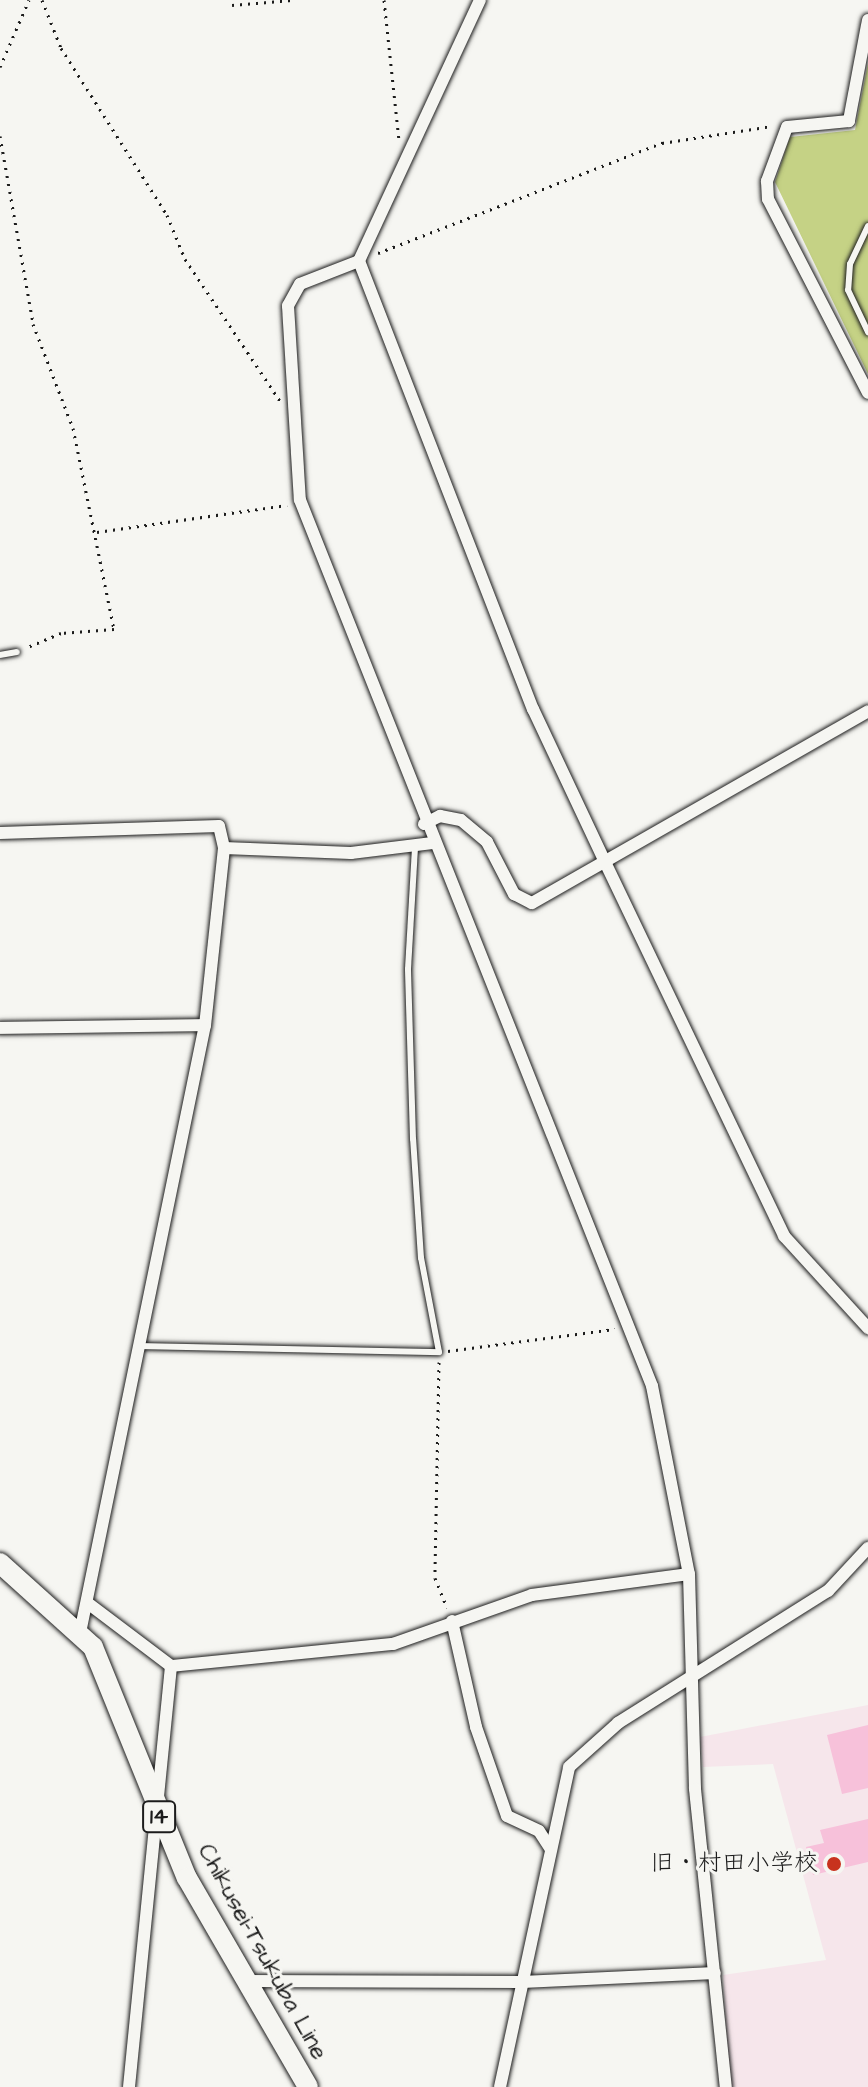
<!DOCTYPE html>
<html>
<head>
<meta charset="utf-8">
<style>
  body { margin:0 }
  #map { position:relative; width:868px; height:2087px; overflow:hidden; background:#f6f6f2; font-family:"Architects Daughter","Klee One",sans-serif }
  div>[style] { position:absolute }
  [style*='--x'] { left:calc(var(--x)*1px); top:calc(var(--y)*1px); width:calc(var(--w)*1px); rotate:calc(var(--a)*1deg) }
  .built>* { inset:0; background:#f6e6eb }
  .green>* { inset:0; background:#c5d285 }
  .building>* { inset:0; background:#f7c1da }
  .path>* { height:3px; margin-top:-1.5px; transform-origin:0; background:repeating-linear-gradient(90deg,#1c1c1c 0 2px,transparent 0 8px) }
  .roads { filter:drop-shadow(0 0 2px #1c1c1c) drop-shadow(0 0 2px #1c1c1c) }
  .service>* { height:6px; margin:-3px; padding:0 3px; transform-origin:3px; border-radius:3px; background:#f6f6f2 }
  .minor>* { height:12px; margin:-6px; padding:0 6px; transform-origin:6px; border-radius:6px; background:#f6f6f2 }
  .primary>* { height:20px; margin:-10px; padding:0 10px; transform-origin:10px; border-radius:10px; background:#f6f6f2 }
  .dots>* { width:22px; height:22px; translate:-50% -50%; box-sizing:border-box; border:4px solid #f6f6f2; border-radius:50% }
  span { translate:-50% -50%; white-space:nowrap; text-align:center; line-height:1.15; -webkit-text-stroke:6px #f6f6f2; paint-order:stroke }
  .shield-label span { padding:2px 6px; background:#f6f6f2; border:2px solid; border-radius:6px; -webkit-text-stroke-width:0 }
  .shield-label { font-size:22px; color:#1c1c1c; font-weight:700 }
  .poi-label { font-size:24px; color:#1c1c1c }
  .right { translate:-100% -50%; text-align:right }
  .street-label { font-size:24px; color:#1c1c1c }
</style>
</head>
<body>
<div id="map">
  <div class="built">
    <div style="clip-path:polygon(868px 1705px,868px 2087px,730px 2087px,723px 1975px,826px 1960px,773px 1764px,703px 1767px,700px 1737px)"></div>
  </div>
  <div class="green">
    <div style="clip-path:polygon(868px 63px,868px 374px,775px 182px,790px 137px,855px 130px)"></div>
  </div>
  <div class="building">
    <div style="clip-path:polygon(868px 1725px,868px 1788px,842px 1794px,827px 1735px)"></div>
    <div style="clip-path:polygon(868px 1819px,868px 1862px,813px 1875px,806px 1847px,824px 1843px,820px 1830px)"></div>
  </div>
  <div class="path">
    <div style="--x:42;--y:0;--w:52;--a:68.4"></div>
    <div style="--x:61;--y:48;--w:198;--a:57.6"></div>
    <div style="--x:167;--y:215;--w:48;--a:67.8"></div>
    <div style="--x:185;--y:259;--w:171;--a:56.2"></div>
    <div style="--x:384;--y:0;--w:142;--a:83.9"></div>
    <div style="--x:232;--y:5;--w:60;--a:-4.8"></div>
    <div style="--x:0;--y:67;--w:73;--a:-66.6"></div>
    <div style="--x:0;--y:136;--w:191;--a:80"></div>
    <div style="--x:33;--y:324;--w:111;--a:69"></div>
    <div style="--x:73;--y:428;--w:205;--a:78.5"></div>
    <div style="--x:114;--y:629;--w:53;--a:175.7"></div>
    <div style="--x:61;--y:633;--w:39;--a:157"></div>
    <div style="--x:378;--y:253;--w:305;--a:-21.2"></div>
    <div style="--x:662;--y:143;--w:111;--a:-8.8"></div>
    <div style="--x:97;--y:532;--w:192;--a:-8.1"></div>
    <div style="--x:448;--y:1351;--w:168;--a:-7.5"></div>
    <div style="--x:439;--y:1362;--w:216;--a:91.1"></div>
    <div style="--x:435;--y:1578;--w:32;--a:68"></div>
  </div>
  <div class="roads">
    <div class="service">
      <div style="--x:868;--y:226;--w:42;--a:115.3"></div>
      <div style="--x:850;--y:264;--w:26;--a:94"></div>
      <div style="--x:848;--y:290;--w:47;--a:64.5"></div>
      <div style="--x:0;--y:655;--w:17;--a:-10"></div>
      <div style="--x:141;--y:1346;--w:298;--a:1.2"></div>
      <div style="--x:439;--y:1352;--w:96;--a:-100.8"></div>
      <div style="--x:421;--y:1258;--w:119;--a:-93.8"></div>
      <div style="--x:413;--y:1139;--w:170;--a:-91.7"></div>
      <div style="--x:408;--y:969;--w:122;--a:-86.7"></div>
    </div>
    <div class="minor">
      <div style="--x:480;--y:0;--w:288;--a:114.9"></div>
      <div style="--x:359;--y:261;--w:63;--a:158.7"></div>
      <div style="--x:300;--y:284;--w:25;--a:119"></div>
      <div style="--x:288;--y:306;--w:194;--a:86.5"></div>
      <div style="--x:300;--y:500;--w:953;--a:68.33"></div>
      <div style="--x:652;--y:1386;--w:192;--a:78.9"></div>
      <div style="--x:689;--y:1574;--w:215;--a:88.4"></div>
      <div style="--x:695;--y:1789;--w:300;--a:84.1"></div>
      <div style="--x:868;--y:20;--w:103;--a:100.7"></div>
      <div style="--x:849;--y:121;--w:62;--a:174.5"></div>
      <div style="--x:787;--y:127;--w:58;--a:110.3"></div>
      <div style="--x:767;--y:181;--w:18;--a:87"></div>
      <div style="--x:768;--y:199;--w:218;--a:62.7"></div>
      <div style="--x:359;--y:261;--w:481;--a:68.8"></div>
      <div style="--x:533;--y:709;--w:169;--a:64.8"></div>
      <div style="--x:605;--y:862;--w:415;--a:64.4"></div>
      <div style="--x:784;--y:1236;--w:125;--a:47.6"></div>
      <div style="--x:424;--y:824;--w:18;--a:-27"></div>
      <div style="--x:440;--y:816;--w:21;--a:11"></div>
      <div style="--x:461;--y:820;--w:34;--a:40"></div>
      <div style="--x:487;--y:842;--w:59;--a:62.6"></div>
      <div style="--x:514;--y:894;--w:20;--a:27"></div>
      <div style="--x:532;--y:903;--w:387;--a:-29.7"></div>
      <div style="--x:0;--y:833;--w:219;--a:-1.8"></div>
      <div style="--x:219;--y:826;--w:23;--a:77"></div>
      <div style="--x:224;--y:848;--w:178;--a:96.1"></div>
      <div style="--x:205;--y:1025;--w:621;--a:101.62"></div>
      <div style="--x:224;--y:848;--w:127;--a:2.3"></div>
      <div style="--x:351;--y:853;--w:82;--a:-7"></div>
      <div style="--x:0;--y:1028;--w:205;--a:-0.8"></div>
      <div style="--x:89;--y:1604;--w:103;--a:37.1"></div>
      <div style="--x:171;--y:1666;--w:223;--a:-5.7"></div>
      <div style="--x:393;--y:1644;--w:147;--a:-19.4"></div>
      <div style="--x:532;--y:1595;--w:158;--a:-7.6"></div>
      <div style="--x:452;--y:1621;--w:109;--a:77.2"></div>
      <div style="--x:476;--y:1727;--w:94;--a:70.8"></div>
      <div style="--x:507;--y:1816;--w:35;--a:25"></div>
      <div style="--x:539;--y:1831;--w:20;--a:57"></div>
      <div style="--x:245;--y:1981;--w:277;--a:0.2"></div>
      <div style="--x:522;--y:1982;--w:193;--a:-2.7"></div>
      <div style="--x:129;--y:2087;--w:423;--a:-84.3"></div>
      <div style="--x:500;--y:2087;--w:327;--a:-77.8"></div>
      <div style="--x:569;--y:1767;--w:66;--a:-41.9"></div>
      <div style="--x:618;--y:1723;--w:248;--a:-32.2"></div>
      <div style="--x:828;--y:1591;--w:59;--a:-47.1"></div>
    </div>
    <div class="primary">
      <div style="--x:0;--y:1563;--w:125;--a:42.1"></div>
      <div style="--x:93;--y:1647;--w:249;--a:67.9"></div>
      <div style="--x:187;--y:1878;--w:241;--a:59.9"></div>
    </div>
  </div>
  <div class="dots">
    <div style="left:834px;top:1864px;background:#c8321e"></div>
  </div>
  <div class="shield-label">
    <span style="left:159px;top:1817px">14</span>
  </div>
  <div class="poi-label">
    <span class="right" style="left:818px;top:1864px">旧・村田小学校</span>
  </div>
  <div class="street-label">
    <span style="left:262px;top:1952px;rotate:61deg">Chikusei-Tsukuba Line</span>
  </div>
</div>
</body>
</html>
